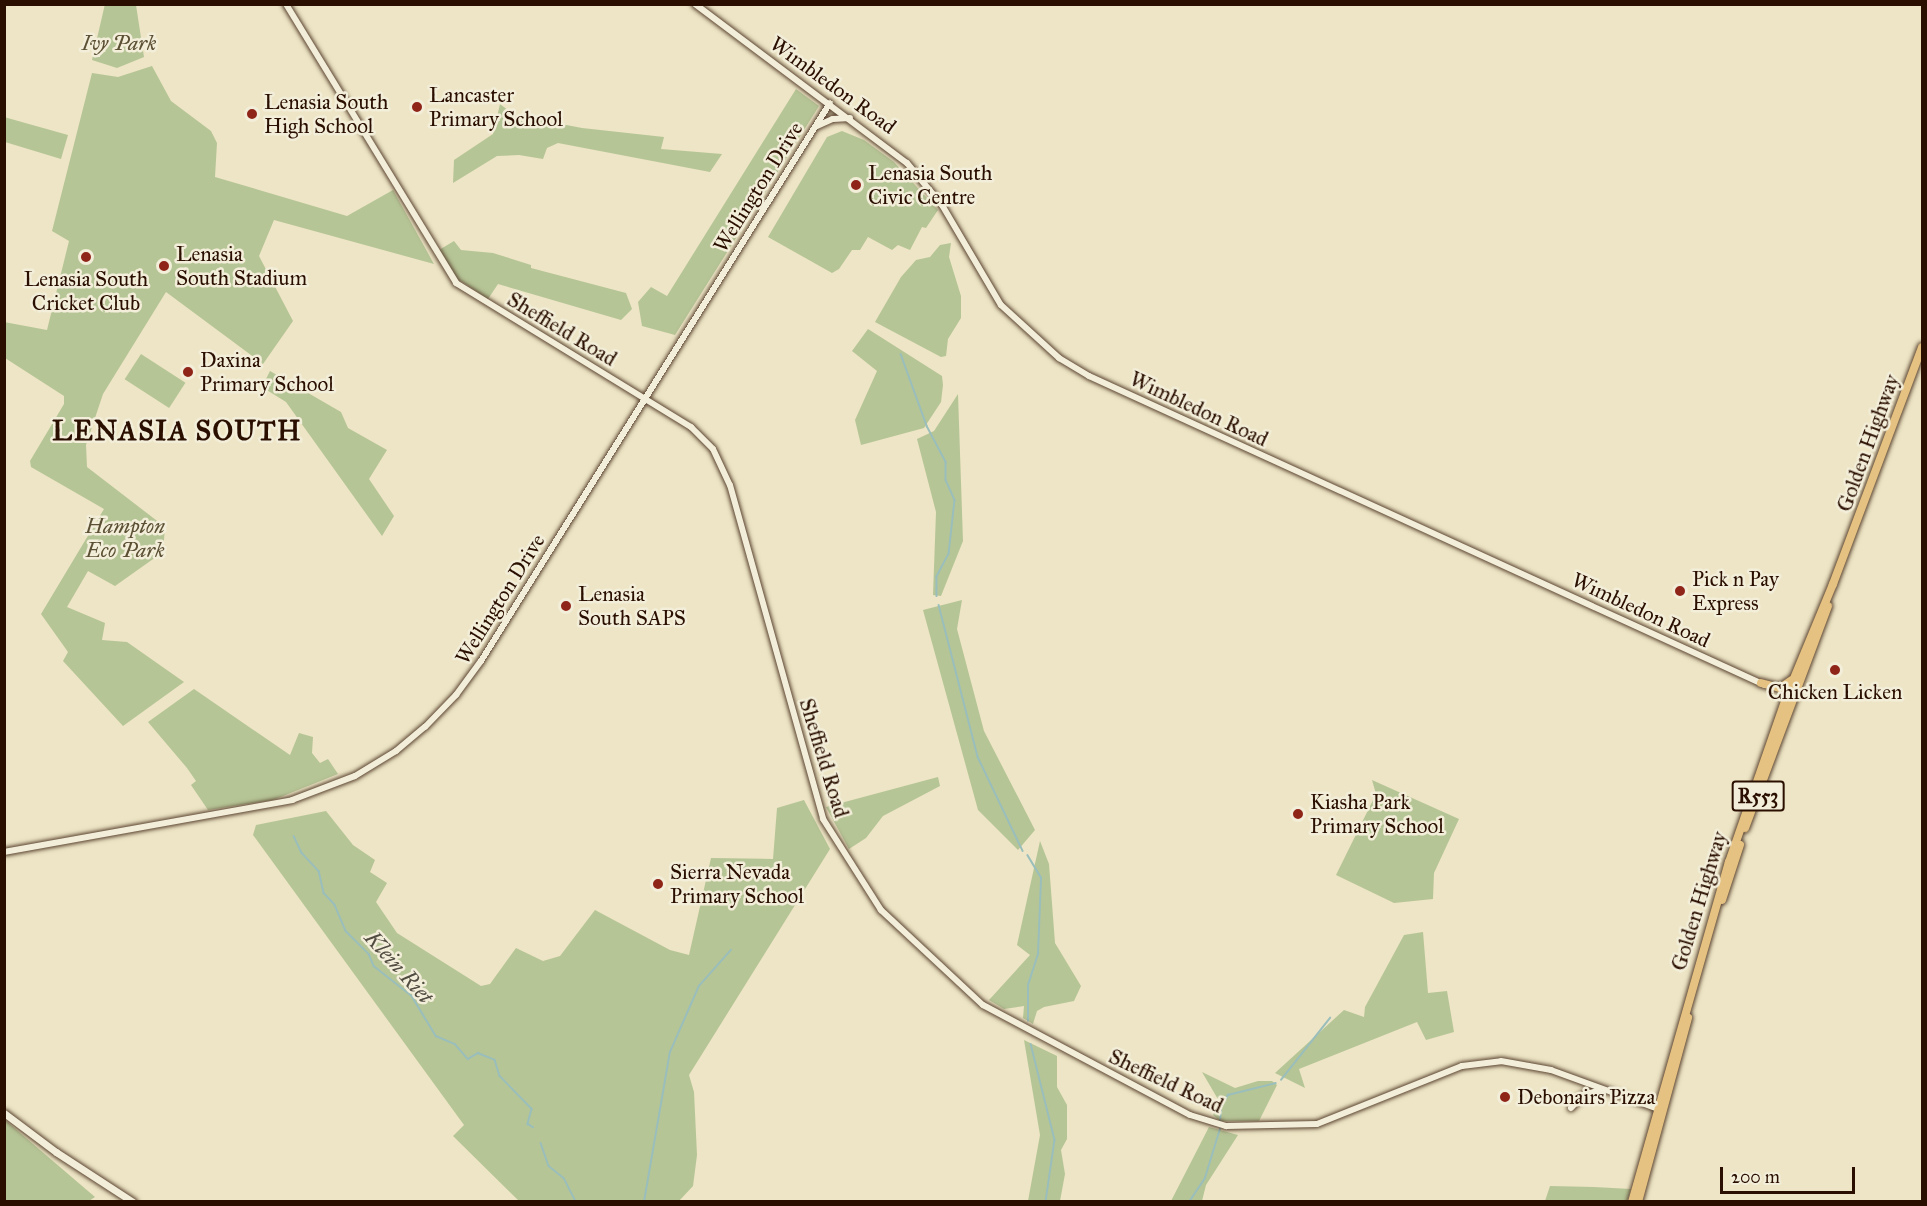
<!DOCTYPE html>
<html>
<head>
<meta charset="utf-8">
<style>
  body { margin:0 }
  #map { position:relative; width:1927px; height:1206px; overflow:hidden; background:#ede5c5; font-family:"IM FELL Great Primer",serif }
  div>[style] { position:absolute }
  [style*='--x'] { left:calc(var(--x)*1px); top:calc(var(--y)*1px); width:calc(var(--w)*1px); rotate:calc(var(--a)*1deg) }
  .green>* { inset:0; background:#b6c596; transform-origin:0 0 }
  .stream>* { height:1.5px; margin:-0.75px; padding:0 0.75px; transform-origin:0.75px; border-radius:0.75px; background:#9abebb }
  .roads { filter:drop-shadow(0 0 2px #5b4431) drop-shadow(0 0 2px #5b4431) }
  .tertiary>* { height:6px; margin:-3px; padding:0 3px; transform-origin:3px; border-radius:3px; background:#f3eed9 }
  .secondary>* { height:7px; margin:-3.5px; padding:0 3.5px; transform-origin:3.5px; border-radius:3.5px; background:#f3eed9 }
  .primary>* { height:8px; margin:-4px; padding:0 4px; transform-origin:4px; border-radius:4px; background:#e6c282 }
  .dots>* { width:16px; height:16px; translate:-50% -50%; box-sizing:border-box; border:3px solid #f3eed9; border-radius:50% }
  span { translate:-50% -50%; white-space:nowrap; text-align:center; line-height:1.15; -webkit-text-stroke:5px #f3eed9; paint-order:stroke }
  .shield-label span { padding:2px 4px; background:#f3eed9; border:2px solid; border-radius:4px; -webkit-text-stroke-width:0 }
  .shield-label { font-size:20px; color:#2a0f00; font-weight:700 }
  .park-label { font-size:21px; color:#5b4f34; font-style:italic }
  .street-label { font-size:21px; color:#2a0f00 }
  .poi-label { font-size:21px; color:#2a0f00 }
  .left { translate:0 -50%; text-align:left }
  .water-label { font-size:22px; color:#514c41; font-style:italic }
  .district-label { font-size:27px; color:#2a0f00; font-weight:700; letter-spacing:1.5px }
  .frame { position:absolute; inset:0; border:6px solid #2a0f00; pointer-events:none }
  .scale { position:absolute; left:1720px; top:1167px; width:135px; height:27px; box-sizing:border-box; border:3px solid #2a0f00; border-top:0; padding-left:8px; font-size:18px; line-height:21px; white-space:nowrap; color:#2a0f00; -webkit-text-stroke:4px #f3eed9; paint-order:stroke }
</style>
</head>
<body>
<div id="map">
  <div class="green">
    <div style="clip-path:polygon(105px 4px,136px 5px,144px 57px,117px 68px,92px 60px)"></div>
    <div style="clip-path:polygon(152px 66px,171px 101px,211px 131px,217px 143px,215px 177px,347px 216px,393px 190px,434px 264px,274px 220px,259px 256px,293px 321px,263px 364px,166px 292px,103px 394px,86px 445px,87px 467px,165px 527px,163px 552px,115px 586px,88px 571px,67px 607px,105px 623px,102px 640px,127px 642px,184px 682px,123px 726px,63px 661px,68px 652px,41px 614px,104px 509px,31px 467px,30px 461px,64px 404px,64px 396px,5px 358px,4px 322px,47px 330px,69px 241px,52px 231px,92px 73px,118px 77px)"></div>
    <div style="clip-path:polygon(796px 89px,819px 106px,675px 335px,642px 326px,638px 302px,651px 287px,667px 296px)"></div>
    <div style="clip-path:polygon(500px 104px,514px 115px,582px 128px,664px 137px,661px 149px,722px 154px,710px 172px,558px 143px,547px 148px,543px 159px,519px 155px,497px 156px,453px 183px,454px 160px,493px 134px)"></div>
    <div style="clip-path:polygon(4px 117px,68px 135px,61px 159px,5px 142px)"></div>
    <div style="clip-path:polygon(842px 131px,864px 140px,894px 162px,938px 210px,926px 228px,922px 227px,910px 250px,898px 245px,892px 250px,868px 237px,860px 250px,852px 250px,839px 269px,832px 273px,768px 237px,827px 137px)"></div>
    <div style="clip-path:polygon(454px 241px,461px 250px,493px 253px,531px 265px,531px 268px,626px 293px,632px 309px,621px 320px,498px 284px,488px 299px,458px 279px,449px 268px,439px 250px)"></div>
    <div style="clip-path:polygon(951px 243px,949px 257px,961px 296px,961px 318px,948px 339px,946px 356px,941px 357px,875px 322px,901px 277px,916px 260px,930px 257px,940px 245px)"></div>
    <div style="clip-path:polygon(868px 329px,942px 376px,943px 385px,941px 402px,924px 428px,861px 445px,855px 420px,877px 371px,852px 351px)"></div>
    <div style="left:141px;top:354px;width:53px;height:30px;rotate:33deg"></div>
    <div style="clip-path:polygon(270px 371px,341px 412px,348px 428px,387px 450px,369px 479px,394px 516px,382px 536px,286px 402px,262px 387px)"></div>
    <div style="clip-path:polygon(958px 394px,963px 541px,941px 596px,933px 595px,936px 512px,917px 439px,934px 431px)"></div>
    <div style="clip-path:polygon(962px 600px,957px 629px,984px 731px,1035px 830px,1018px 850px,978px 810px,923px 610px)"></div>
    <div style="clip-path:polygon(194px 689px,290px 755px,299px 733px,313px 737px,312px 753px,320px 763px,328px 759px,338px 774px,273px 800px,208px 810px,191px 785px,196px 781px,187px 768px,148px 722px)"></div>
    <div style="clip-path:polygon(938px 777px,940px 786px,883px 816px,866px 838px,849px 849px,826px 807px)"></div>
    <div style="clip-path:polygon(1372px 780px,1459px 819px,1434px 873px,1433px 899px,1394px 903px,1336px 875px,1376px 794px)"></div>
    <div style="clip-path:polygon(804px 800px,830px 849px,689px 1075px,694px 1092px,697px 1155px,693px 1186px,679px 1201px,519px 1201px,453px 1136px,464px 1125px,253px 835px,256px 825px,326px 811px,353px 845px,375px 860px,370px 872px,387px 883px,376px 902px,397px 933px,481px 986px,490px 984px,516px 948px,543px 961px,560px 956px,595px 910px,670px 950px,689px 955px,711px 858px,773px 859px,777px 808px)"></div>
    <div style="clip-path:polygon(1040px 841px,1049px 864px,1055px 943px,1081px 986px,1074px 1001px,1044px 1007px,1037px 1011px,1033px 1024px,1023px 1018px,1024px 1006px,1004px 1009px,989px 1000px,1030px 955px,1017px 945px)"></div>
    <div style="clip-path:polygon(1423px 932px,1428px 993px,1447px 991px,1454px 1032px,1426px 1040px,1417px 1022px,1299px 1069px,1305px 1088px,1275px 1073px,1344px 1010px,1364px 1017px,1365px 1007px,1404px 935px)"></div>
    <div style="clip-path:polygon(1024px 1040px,1057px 1056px,1057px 1087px,1067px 1105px,1067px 1139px,1061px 1150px,1065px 1174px,1060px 1201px,1028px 1201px,1040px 1135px)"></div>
    <div style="clip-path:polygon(1202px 1072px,1235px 1088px,1258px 1081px,1272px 1081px,1277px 1085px,1259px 1121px,1220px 1121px,1213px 1115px,1219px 1101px)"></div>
    <div style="clip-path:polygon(4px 1120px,5px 1120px,95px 1197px,89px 1201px,5px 1201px)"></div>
    <div style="clip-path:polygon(1209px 1127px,1238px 1135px,1206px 1185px,1202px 1201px,1171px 1201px)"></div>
    <div style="clip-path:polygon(1550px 1186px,1594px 1187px,1631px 1189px,1627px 1201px,1545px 1201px)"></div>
  </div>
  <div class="stream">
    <div style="--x:901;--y:354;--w:77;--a:70.1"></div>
    <div style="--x:927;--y:426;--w:41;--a:62.2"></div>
    <div style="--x:946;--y:462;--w:18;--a:90"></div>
    <div style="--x:946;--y:480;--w:22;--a:66"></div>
    <div style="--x:955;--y:500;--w:54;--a:96.3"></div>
    <div style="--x:949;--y:554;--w:26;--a:118"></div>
    <div style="--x:937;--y:577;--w:19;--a:90"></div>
    <div style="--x:939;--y:605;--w:157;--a:75.6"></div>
    <div style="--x:978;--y:757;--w:104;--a:64.4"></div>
    <div style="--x:294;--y:836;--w:19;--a:65"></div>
    <div style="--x:302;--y:853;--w:25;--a:47"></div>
    <div style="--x:319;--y:871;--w:23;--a:77"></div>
    <div style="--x:324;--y:893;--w:16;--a:47"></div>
    <div style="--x:335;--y:905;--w:28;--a:67"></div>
    <div style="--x:346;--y:931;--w:33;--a:45"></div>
    <div style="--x:369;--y:954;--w:13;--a:67"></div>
    <div style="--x:374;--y:966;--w:48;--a:38.3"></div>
    <div style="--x:412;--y:996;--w:47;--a:59"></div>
    <div style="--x:436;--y:1036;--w:21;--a:23"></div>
    <div style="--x:455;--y:1044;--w:20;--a:49"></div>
    <div style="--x:468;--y:1059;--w:12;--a:-31"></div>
    <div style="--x:478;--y:1053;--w:18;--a:22"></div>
    <div style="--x:495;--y:1060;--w:17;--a:73"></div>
    <div style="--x:500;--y:1076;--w:46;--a:45.9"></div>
    <div style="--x:532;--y:1109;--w:16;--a:105"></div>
    <div style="--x:528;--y:1124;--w:6;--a:31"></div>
    <div style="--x:1028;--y:1021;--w:36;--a:-90"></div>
    <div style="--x:1028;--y:985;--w:33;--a:-72"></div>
    <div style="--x:1038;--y:954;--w:76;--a:-87.7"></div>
    <div style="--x:1041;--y:878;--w:26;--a:-121"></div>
    <div style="--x:1031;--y:1044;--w:99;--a:76"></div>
    <div style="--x:1055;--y:1140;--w:63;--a:98.3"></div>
    <div style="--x:1281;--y:1080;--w:79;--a:-51.7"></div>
    <div style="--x:1220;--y:1121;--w:14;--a:-86"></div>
    <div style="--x:1221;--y:1107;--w:14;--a:-60"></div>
    <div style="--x:1228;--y:1095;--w:49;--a:-14"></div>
    <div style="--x:541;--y:1143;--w:24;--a:71"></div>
    <div style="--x:549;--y:1166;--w:19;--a:39"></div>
    <div style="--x:564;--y:1178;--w:27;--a:63"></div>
    <div style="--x:644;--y:1202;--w:152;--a:-80.2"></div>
    <div style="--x:670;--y:1052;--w:72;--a:-66.3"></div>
    <div style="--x:699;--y:986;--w:48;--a:-48.4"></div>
    <div style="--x:1189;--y:1202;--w:29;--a:-56"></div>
    <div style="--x:1205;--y:1178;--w:51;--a:-73"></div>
  </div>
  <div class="roads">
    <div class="tertiary">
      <div style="--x:286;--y:4;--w:327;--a:58.6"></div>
      <div style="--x:456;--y:283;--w:276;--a:31.5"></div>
      <div style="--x:691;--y:427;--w:31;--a:45"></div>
      <div style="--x:713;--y:449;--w:40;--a:65"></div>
      <div style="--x:730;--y:485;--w:347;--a:74.4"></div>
      <div style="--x:823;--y:819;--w:108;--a:57.5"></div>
      <div style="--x:881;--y:910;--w:139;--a:43"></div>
      <div style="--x:983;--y:1005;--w:234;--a:28"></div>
      <div style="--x:1190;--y:1115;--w:38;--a:17"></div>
      <div style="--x:1226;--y:1126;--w:91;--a:-1.3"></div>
      <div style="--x:1317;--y:1124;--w:156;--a:-21.8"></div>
      <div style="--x:1462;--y:1066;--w:39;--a:-7"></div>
      <div style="--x:1501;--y:1061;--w:51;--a:10.2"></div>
      <div style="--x:1551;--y:1070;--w:117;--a:20"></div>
      <div style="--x:695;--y:4;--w:265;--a:36.9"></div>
      <div style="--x:907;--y:163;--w:55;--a:50.2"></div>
      <div style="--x:942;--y:205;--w:116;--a:59.5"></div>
      <div style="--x:1001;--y:305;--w:79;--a:42.4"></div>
      <div style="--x:1059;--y:358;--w:35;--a:31"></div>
      <div style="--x:1089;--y:376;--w:743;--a:24.57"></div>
      <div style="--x:817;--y:126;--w:17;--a:-24"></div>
      <div style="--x:833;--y:119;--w:17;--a:-3"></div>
      <div style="--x:4;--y:852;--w:293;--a:-10.2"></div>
      <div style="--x:292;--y:800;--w:67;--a:-20.9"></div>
      <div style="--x:355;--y:776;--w:48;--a:-31.4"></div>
      <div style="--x:396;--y:751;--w:38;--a:-40"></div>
      <div style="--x:425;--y:727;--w:45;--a:-45.9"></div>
      <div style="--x:456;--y:695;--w:42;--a:-53.7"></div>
      <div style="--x:481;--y:661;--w:658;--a:-57.98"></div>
      <div style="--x:1571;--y:1108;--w:18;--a:-47"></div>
      <div style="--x:1583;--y:1095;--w:19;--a:-16"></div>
    </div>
    <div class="secondary">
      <div style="--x:4;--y:1113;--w:65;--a:36.9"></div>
      <div style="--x:56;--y:1152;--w:92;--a:33"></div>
    </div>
    <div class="primary">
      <div style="--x:1761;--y:683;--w:20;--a:15"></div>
      <div style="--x:1780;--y:688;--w:14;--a:-34"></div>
      <div style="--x:1745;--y:828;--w:237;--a:-69.5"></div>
      <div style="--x:1722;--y:900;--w:58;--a:-71.9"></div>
      <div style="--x:1632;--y:1202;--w:354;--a:-74.1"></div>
      <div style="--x:1729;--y:862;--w:177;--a:-70.8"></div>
      <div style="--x:1787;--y:695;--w:120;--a:-67.5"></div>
      <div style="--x:1833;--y:584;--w:253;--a:-69.4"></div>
      <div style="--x:1638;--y:1202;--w:191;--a:-74.8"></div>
    </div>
  </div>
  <div class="dots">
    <div style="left:417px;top:107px;background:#8f2418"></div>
    <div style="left:252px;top:114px;background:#8f2418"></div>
    <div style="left:856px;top:185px;background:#8f2418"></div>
    <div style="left:86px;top:257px;background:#8f2418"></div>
    <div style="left:164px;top:266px;background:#8f2418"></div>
    <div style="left:188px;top:372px;background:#8f2418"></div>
    <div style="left:1680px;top:591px;background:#8f2418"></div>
    <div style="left:566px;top:606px;background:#8f2418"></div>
    <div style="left:1835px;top:670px;background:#8f2418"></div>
    <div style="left:1298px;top:814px;background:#8f2418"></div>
    <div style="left:658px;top:884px;background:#8f2418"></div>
    <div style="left:1505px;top:1097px;background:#8f2418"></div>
  </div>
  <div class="shield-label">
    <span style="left:1758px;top:796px">R553</span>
  </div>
  <div class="park-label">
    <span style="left:119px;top:43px">Ivy Park</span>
    <span style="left:125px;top:538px">Hampton<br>Eco Park</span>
  </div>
  <div class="street-label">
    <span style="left:833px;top:85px;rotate:36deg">Wimbledon Road</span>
    <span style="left:758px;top:187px;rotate:-58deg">Wellington Drive</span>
    <span style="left:562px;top:329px;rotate:31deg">Sheffield Road</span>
    <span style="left:1199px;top:409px;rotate:25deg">Wimbledon Road</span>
    <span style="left:1868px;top:443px;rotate:-70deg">Golden Highway</span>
    <span style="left:500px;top:599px;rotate:-58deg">Wellington Drive</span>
    <span style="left:1641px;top:610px;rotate:25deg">Wimbledon Road</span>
    <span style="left:824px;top:758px;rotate:73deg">Sheffield Road</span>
    <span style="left:1699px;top:901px;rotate:-73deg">Golden Highway</span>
    <span style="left:1166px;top:1081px;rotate:25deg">Sheffield Road</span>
  </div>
  <div class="poi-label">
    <span class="left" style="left:429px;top:107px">Lancaster<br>Primary School</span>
    <span class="left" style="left:264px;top:114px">Lenasia South<br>High School</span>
    <span class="left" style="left:868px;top:185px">Lenasia South<br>Civic Centre</span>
    <span class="left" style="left:176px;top:266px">Lenasia<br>South Stadium</span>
    <span style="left:86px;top:291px">Lenasia South<br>Cricket Club</span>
    <span class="left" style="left:200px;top:372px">Daxina<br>Primary School</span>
    <span class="left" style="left:1692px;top:591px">Pick n Pay<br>Express</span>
    <span class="left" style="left:578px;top:606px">Lenasia<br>South SAPS</span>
    <span style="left:1835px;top:692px">Chicken Licken</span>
    <span class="left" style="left:1310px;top:814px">Kiasha Park<br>Primary School</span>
    <span class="left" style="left:670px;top:884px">Sierra Nevada<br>Primary School</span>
    <span class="left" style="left:1517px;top:1097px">Debonairs Pizza</span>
  </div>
  <div class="water-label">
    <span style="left:399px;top:967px;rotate:48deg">Klein Riet</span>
  </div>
  <div class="district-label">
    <span style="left:177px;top:431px">LENASIA SOUTH</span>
  </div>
  <div class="frame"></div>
  <div class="scale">200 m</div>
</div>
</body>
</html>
